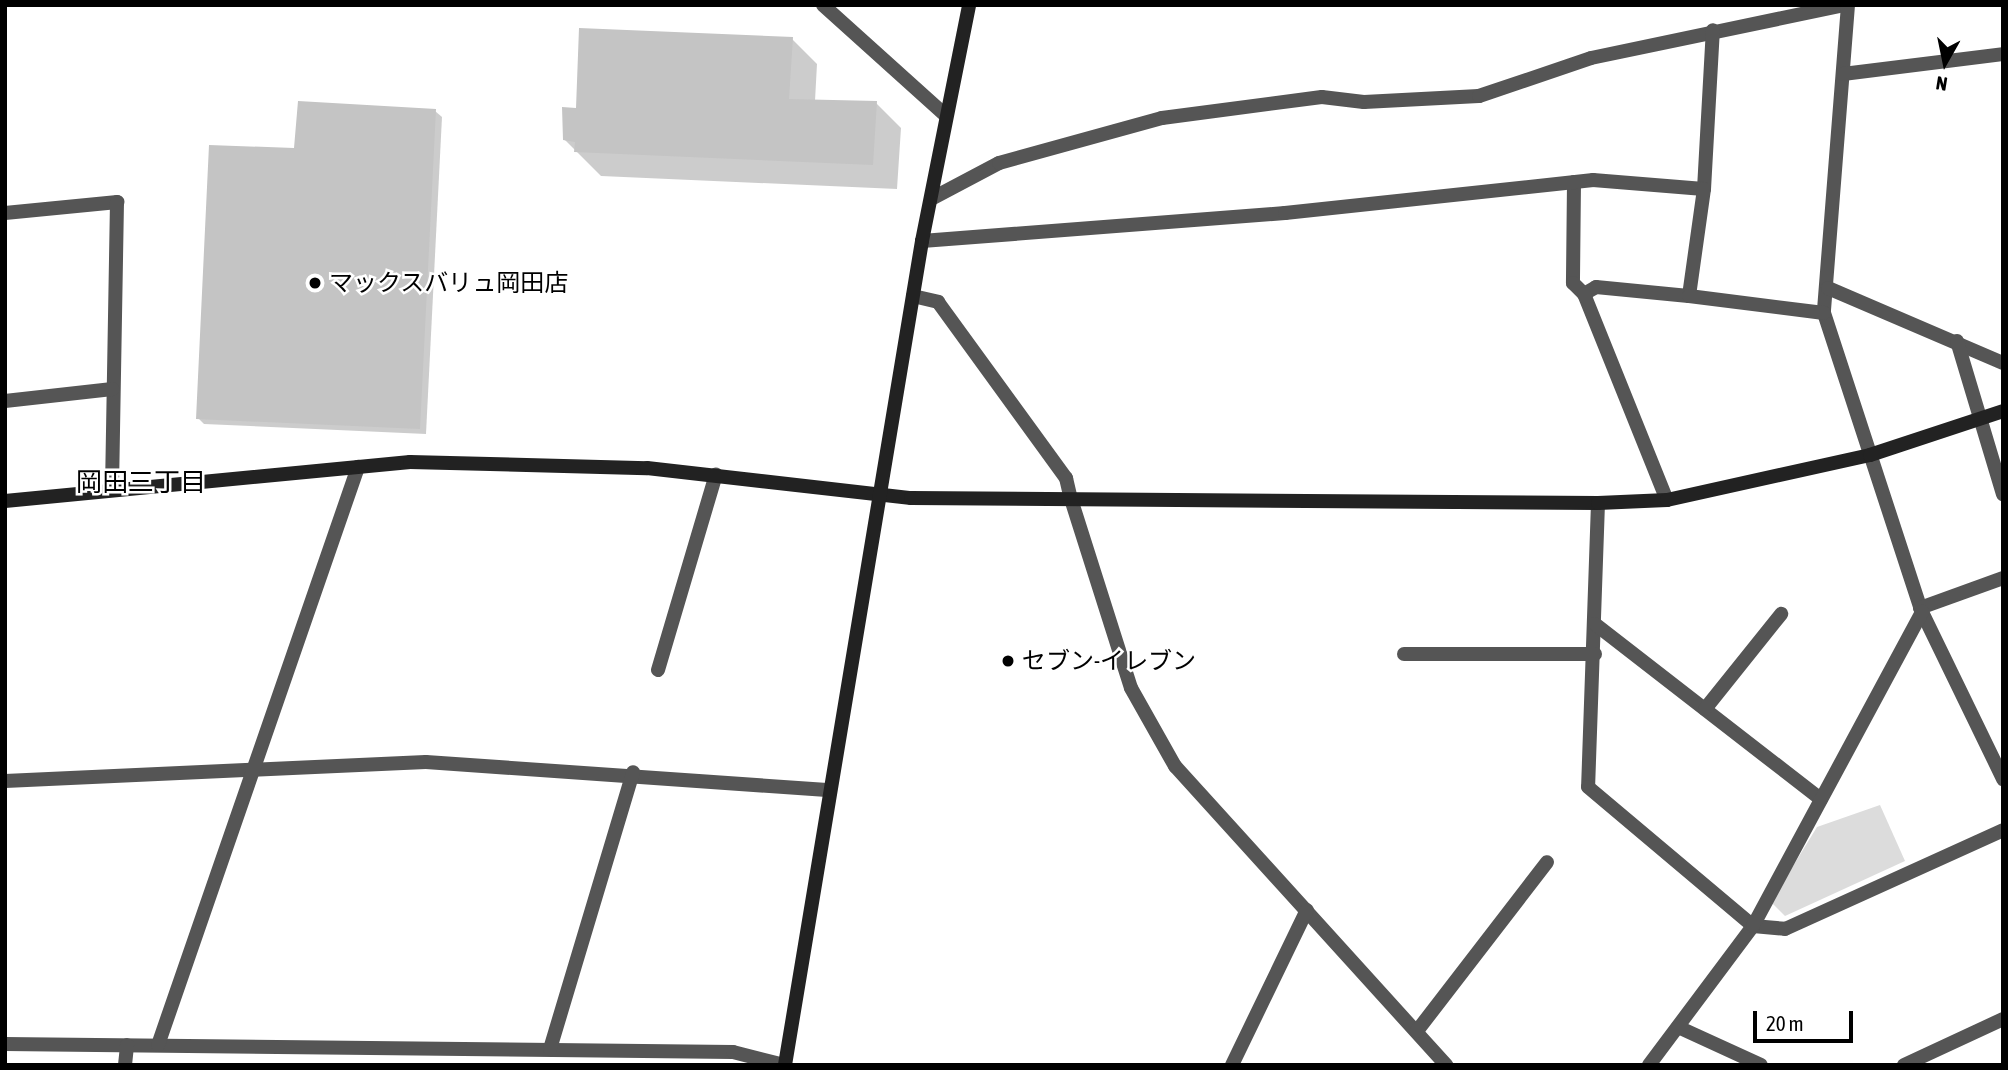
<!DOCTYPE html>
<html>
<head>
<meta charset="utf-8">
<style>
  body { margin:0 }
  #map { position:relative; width:2008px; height:1070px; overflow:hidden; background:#fff; font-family:"Asap Condensed","Noto Sans JP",sans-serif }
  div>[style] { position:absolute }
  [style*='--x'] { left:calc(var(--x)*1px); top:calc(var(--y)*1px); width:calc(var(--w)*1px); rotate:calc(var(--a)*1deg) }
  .green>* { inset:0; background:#dcdcdc }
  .shadow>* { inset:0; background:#0003 }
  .building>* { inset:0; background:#c4c4c4 }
  .lane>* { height:14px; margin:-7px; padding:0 7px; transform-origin:7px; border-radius:7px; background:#555 }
  .street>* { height:14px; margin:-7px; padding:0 7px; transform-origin:7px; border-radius:7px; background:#555 }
  .secondary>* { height:14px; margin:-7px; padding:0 7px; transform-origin:7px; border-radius:7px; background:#222 }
  .dots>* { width:19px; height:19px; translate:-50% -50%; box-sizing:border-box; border:4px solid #fff; border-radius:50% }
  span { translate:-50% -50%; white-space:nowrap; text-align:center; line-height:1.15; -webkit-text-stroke:5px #fff; paint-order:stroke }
  .poi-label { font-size:24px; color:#000 }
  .left { translate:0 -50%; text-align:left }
  .neighbourhood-label { font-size:26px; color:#000 }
  .frame { position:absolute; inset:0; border:7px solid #000; pointer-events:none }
  .north { position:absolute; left:1910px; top:28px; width:70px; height:70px; -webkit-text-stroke:5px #fff; paint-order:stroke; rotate:189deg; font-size:19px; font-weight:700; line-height:28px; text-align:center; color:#000 }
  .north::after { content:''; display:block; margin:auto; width:24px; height:32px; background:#000; clip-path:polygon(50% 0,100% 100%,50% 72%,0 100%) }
  .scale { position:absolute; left:1753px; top:1011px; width:100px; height:32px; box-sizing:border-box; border:4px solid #000; border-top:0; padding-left:9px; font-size:21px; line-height:24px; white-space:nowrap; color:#000; -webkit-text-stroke:5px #fff; paint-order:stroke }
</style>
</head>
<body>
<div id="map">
  <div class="green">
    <div style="clip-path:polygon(1880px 805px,1905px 861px,1785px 916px,1771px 902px,1817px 827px)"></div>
  </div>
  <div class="shadow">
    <div style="clip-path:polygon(792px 39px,817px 64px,815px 101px,876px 103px,901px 128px,897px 189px,601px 176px,565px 140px,578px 110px)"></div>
    <div style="clip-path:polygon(435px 111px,442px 117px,426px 434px,204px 424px,198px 418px,296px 150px)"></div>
  </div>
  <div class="building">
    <div style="clip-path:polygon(579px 28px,793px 37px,789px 99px,877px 101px,873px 165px,574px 152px,575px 142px,563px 140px,562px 107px,576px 108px)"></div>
    <div style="clip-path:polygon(298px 101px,436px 109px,420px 429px,196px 419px,209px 145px,294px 148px)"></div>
  </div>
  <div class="lane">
    <div style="--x:931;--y:199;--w:77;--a:-27.9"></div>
    <div style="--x:999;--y:163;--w:169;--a:-15.4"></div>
    <div style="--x:1162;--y:118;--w:161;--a:-7.5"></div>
    <div style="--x:1322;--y:97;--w:42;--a:6.8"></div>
    <div style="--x:1364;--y:102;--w:115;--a:-3"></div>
    <div style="--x:1479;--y:96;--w:118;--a:-18.7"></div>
    <div style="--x:1591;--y:58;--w:258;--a:-11.8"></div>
    <div style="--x:913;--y:296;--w:26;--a:13"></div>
    <div style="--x:938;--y:302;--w:218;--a:54"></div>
    <div style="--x:1066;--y:478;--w:22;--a:77"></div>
  </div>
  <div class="street">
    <div style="--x:823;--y:5;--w:164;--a:42"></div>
    <div style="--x:1848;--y:5;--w:309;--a:94.5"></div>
    <div style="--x:1824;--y:313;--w:315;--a:71.9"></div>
    <div style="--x:1922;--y:612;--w:186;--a:64.1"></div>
    <div style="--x:1843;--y:74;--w:161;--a:-7.1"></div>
    <div style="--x:1574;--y:182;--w:101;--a:90.6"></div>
    <div style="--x:1573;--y:283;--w:16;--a:45"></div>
    <div style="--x:1584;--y:294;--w:14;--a:-30"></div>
    <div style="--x:1596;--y:287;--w:93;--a:5.5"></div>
    <div style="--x:1704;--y:189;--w:159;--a:-86.8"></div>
    <div style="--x:5;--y:213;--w:113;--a:-5.6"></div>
    <div style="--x:117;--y:202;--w:284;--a:91"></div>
    <div style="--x:922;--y:241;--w:364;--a:-4.4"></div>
    <div style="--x:1285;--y:213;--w:310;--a:-6.1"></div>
    <div style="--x:1593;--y:180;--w:111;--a:4.6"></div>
    <div style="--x:1704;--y:189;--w:108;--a:98"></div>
    <div style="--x:1689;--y:296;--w:136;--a:7.2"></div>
    <div style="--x:1828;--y:288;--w:190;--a:23.2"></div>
    <div style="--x:1584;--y:294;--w:222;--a:68.1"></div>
    <div style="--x:1957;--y:341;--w:160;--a:73.3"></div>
    <div style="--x:5;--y:401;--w:108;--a:-6.4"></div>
    <div style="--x:1071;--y:499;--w:198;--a:72.4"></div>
    <div style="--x:1131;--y:688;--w:90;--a:60.6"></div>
    <div style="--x:1175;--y:766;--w:404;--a:47.8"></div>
    <div style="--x:1598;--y:503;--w:284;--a:92"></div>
    <div style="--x:1588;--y:787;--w:216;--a:40.1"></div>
    <div style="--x:1753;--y:926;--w:32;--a:5"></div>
    <div style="--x:1785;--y:929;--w:239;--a:-24.4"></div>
    <div style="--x:1920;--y:608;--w:88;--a:-19.9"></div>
    <div style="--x:1595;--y:624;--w:286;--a:37.8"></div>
    <div style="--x:1404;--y:654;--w:191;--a:0"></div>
    <div style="--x:658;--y:670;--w:204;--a:-73.5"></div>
    <div style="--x:1705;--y:709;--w:122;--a:-51.3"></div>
    <div style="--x:5;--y:781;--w:421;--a:-2.6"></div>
    <div style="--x:426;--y:762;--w:402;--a:4"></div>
    <div style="--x:1678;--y:1027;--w:91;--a:24.6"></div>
    <div style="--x:1417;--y:1031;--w:213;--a:-52.4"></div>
    <div style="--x:5;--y:1044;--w:728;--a:0.63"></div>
    <div style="--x:733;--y:1052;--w:53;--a:14.3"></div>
    <div style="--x:158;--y:1045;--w:612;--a:-70.91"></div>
    <div style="--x:550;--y:1049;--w:289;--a:-73.3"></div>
    <div style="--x:125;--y:1065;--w:20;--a:-84"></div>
    <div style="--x:1232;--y:1065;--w:172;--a:-64.2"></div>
    <div style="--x:1649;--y:1065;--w:174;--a:-53.2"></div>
    <div style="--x:1753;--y:926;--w:357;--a:-61.7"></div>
    <div style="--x:1904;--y:1065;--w:109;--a:-24.9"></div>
  </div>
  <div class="secondary">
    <div style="--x:5;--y:501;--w:407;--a:-5.5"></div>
    <div style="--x:410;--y:462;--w:237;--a:1.5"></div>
    <div style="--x:647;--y:468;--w:266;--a:6.5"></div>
    <div style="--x:911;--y:498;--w:687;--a:0.42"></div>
    <div style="--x:1598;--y:503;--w:69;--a:-2.5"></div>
    <div style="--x:1667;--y:500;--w:208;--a:-12.5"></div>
    <div style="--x:1870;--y:455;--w:140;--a:-18.3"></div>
    <div style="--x:785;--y:1065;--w:835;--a:-80.56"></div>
    <div style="--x:922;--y:241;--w:241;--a:-78.7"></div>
  </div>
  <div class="dots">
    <div style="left:315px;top:283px;background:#000"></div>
    <div style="left:1008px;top:661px;background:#000"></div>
  </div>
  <div class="poi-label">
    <span class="left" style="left:329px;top:283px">マックスバリュ岡田店</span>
    <span class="left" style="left:1022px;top:661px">セブン-イレブン</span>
  </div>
  <div class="neighbourhood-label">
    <span style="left:141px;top:483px">岡田三丁目</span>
  </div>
  <div class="frame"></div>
  <div class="north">N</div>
  <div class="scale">20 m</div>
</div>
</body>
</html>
